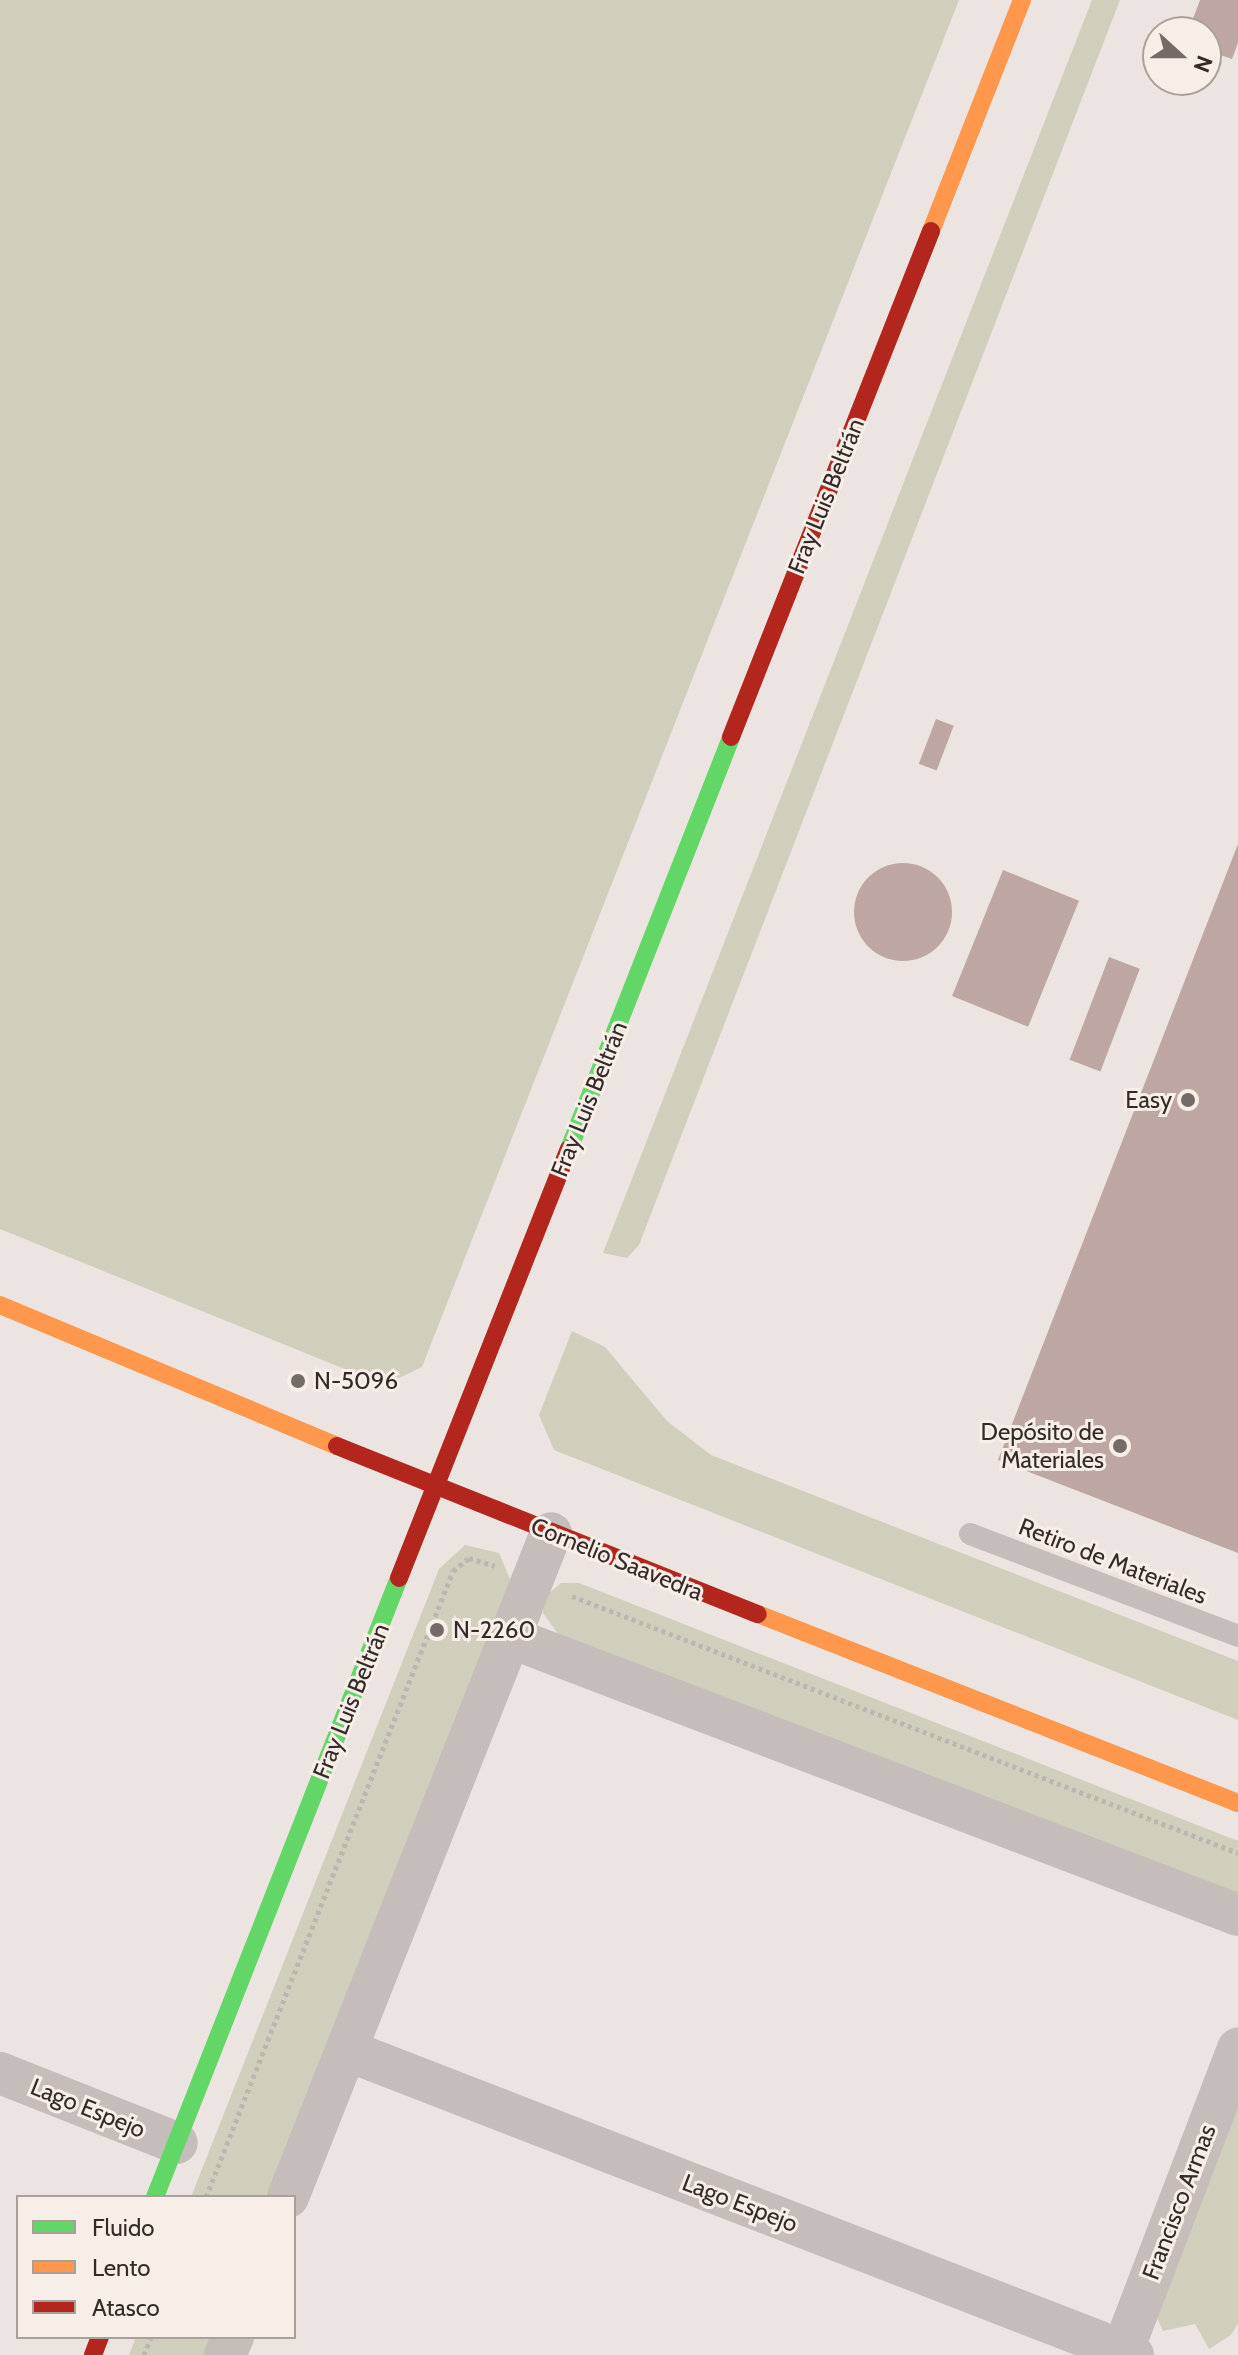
<!DOCTYPE html>
<html>
<head>
<meta charset="utf-8">
<style>
  body { margin:0 }
  #map { position:relative; width:1238px; height:2355px; overflow:hidden; background:#ece4e0; font-family:Cabin,sans-serif }
  div>[style] { position:absolute }
  [style*='--x'] { left:calc(var(--x)*1px); top:calc(var(--y)*1px); width:calc(var(--w)*1px); rotate:calc(var(--a)*1deg) }
  .green>* { inset:0; background:#cfcfbb }
  .building>* { inset:0; background:#bea7a3; transform-origin:0 0 }
  .round { border-radius:50% }
  .path>* { height:5px; margin-top:-2.5px; transform-origin:0; background:repeating-linear-gradient(90deg,#bdb5b2 0 4px,transparent 0 8px) }
  .lane>* { height:22px; margin:-11px; padding:0 11px; transform-origin:11px; border-radius:11px; background:#c4bdba }
  .street>* { height:42px; margin:-21px; padding:0 21px; transform-origin:21px; border-radius:21px; background:#c4bdba }
  .fast>* { height:18px; margin:-9px; padding:0 9px; transform-origin:9px; border-radius:9px; background:#63d668 }
  .slow>* { height:18px; margin:-9px; padding:0 9px; transform-origin:9px; border-radius:9px; background:#ff974d }
  .jam>* { height:18px; margin:-9px; padding:0 9px; transform-origin:9px; border-radius:9px; background:#b3261e }
  .dots>* { width:22px; height:22px; translate:-50% -50%; box-sizing:border-box; border:4px solid #f8eee8; border-radius:50% }
  span { translate:-50% -50%; white-space:nowrap; text-align:center; line-height:1.15; -webkit-text-stroke:6px #f8eee8; paint-order:stroke }
  .street-label { font-size:24px; color:#342a28 }
  .poi-label { font-size:24px; color:#342a28 }
  .right { translate:-100% -50%; text-align:right }
  .left { translate:0 -50%; text-align:left }
  .legend { position:absolute; left:16px; top:2195px; width:280px; height:144px; box-sizing:border-box; background:#f8eee8; border:2px solid #aaa09b; margin:0; padding:10px 14px; list-style:none; font-size:24px; color:#342a28 }
  .legend li { display:flex; align-items:center; gap:16px; height:40px }
  .legend b { width:40px; border:2px solid #aaa09b }
  .north { position:absolute; left:1142px; top:16px; width:80px; height:80px; box-sizing:border-box; background:#f8eee8; border:2px solid #aaa09b; border-radius:50%; rotate:111deg; font-size:22px; font-weight:700; line-height:32px; text-align:center; color:#342a28 }
  .north::after { content:''; display:block; margin:auto; width:28px; height:36px; background:#746b68; clip-path:polygon(50% 0,100% 100%,50% 72%,0 100%) }
</style>
</head>
<body>
<div id="map">
  <div class="green">
    <div style="clip-path:polygon(0 0,959px 0,422px 1367px,384px 1385px,0 1229px)"></div>
    <div style="clip-path:polygon(1092px 0,1120px 0,639px 1245px,627px 1258px,603px 1253px)"></div>
    <div style="clip-path:polygon(572px 1331px,605px 1347px,667px 1421px,711px 1455px,1238px 1661px,1238px 1720px,554px 1450px,539px 1415px)"></div>
    <div style="clip-path:polygon(465px 1545px,499px 1553px,512px 1584px,273px 2197px,191px 2197px,439px 1569px)"></div>
    <div style="clip-path:polygon(561px 1583px,579px 1583px,1238px 1841px,1238px 1900px,558px 1634px,543px 1613px,547px 1595px)"></div>
    <div style="clip-path:polygon(1238px 2088px,1238px 2323px,1231px 2335px,1209px 2349px,1195px 2324px,1163px 2331px,1157px 2318px)"></div>
    <div style="clip-path:polygon(136px 2337px,217px 2337px,210px 2355px,129px 2355px)"></div>
  </div>
  <div class="building">
    <div style="clip-path:polygon(1200px 0,1238px 0,1238px 43px,1232px 59px,1206px 50px,1206px 32px,1188px 32px)"></div>
    <div style="left:936px;top:719px;width:19px;height:48px;rotate:21deg"></div>
    <div style="clip-path:polygon(1238px 844px,1238px 1553px,998px 1460px)"></div>
    <div class="round" style="left:854px;top:863px;width:98px;height:98px"></div>
    <div style="left:1003px;top:870px;width:82px;height:136px;rotate:22deg"></div>
    <div style="left:1109px;top:957px;width:33px;height:110px;rotate:21deg"></div>
  </div>
  <div class="path">
    <div style="--x:572;--y:1596;--w:714;--a:21.1"></div>
    <div style="--x:206;--y:2197;--w:673;--a:-68.47"></div>
    <div style="--x:453;--y:1571;--w:21;--a:-39"></div>
    <div style="--x:469;--y:1558;--w:27;--a:17"></div>
    <div style="--x:144;--y:2355;--w:19;--a:-69"></div>
  </div>
  <div class="lane">
    <div style="--x:970;--y:1534;--w:287;--a:20.8"></div>
  </div>
  <div class="street">
    <div style="--x:509;--y:1637;--w:780;--a:20.87"></div>
    <div style="--x:346;--y:2050;--w:844;--a:21.18"></div>
    <div style="--x:0;--y:2073;--w:190;--a:21.6"></div>
    <div style="--x:288;--y:2197;--w:714;--a:-68.39"></div>
    <div style="--x:225;--y:2355;--w:20;--a:-66"></div>
    <div style="--x:1121;--y:2355;--w:328;--a:-69.1"></div>
  </div>
  <div class="fast">
    <div style="--x:569;--y:1149;--w:443;--a:-68.5"></div>
    <div style="--x:155;--y:2197;--w:665;--a:-68.49"></div>
  </div>
  <div class="slow">
    <div style="--x:931;--y:231;--w:248;--a:-68.5"></div>
    <div style="--x:0;--y:1305;--w:365;--a:22.7"></div>
    <div style="--x:758;--y:1614;--w:516;--a:21.49"></div>
  </div>
  <div class="jam">
    <div style="--x:731;--y:737;--w:544;--a:-68.43"></div>
    <div style="--x:337;--y:1446;--w:453;--a:21.8"></div>
    <div style="--x:399;--y:1578;--w:461;--a:-68.4"></div>
    <div style="--x:93;--y:2355;--w:19;--a:-69"></div>
  </div>
  <div class="dots">
    <div style="left:1188px;top:1100px;background:#746b68"></div>
    <div style="left:298px;top:1381px;background:#746b68"></div>
    <div style="left:1120px;top:1446px;background:#746b68"></div>
    <div style="left:437px;top:1630px;background:#746b68"></div>
  </div>
  <div class="street-label">
    <span style="left:826px;top:496px;rotate:-68deg">Fray Luis Beltrán</span>
    <span style="left:589px;top:1099px;rotate:-68deg">Fray Luis Beltrán</span>
    <span style="left:617px;top:1559px;rotate:22deg">Cornelio Saavedra</span>
    <span style="left:1113px;top:1561px;rotate:21deg">Retiro de Materiales</span>
    <span style="left:351px;top:1701px;rotate:-68deg">Fray Luis Beltrán</span>
    <span style="left:88px;top:2108px;rotate:22deg">Lago Espejo</span>
    <span style="left:1179px;top:2202px;rotate:-69deg">Francisco Armas</span>
    <span style="left:740px;top:2203px;rotate:21deg">Lago Espejo</span>
  </div>
  <div class="poi-label">
    <span class="right" style="left:1172px;top:1100px">Easy</span>
    <span class="left" style="left:314px;top:1381px">N-5096</span>
    <span class="right" style="left:1104px;top:1446px">Depósito de<br>Materiales</span>
    <span class="left" style="left:453px;top:1630px">N-2260</span>
  </div>
  <ul class="legend">
  <li><b style="height:10px;background:#63d668"></b>Fluido</li>
  <li><b style="height:10px;background:#ff974d"></b>Lento</li>
  <li><b style="height:10px;background:#b3261e"></b>Atasco</li>
  </ul>
  <div class="north">N</div>
</div>
</body>
</html>
